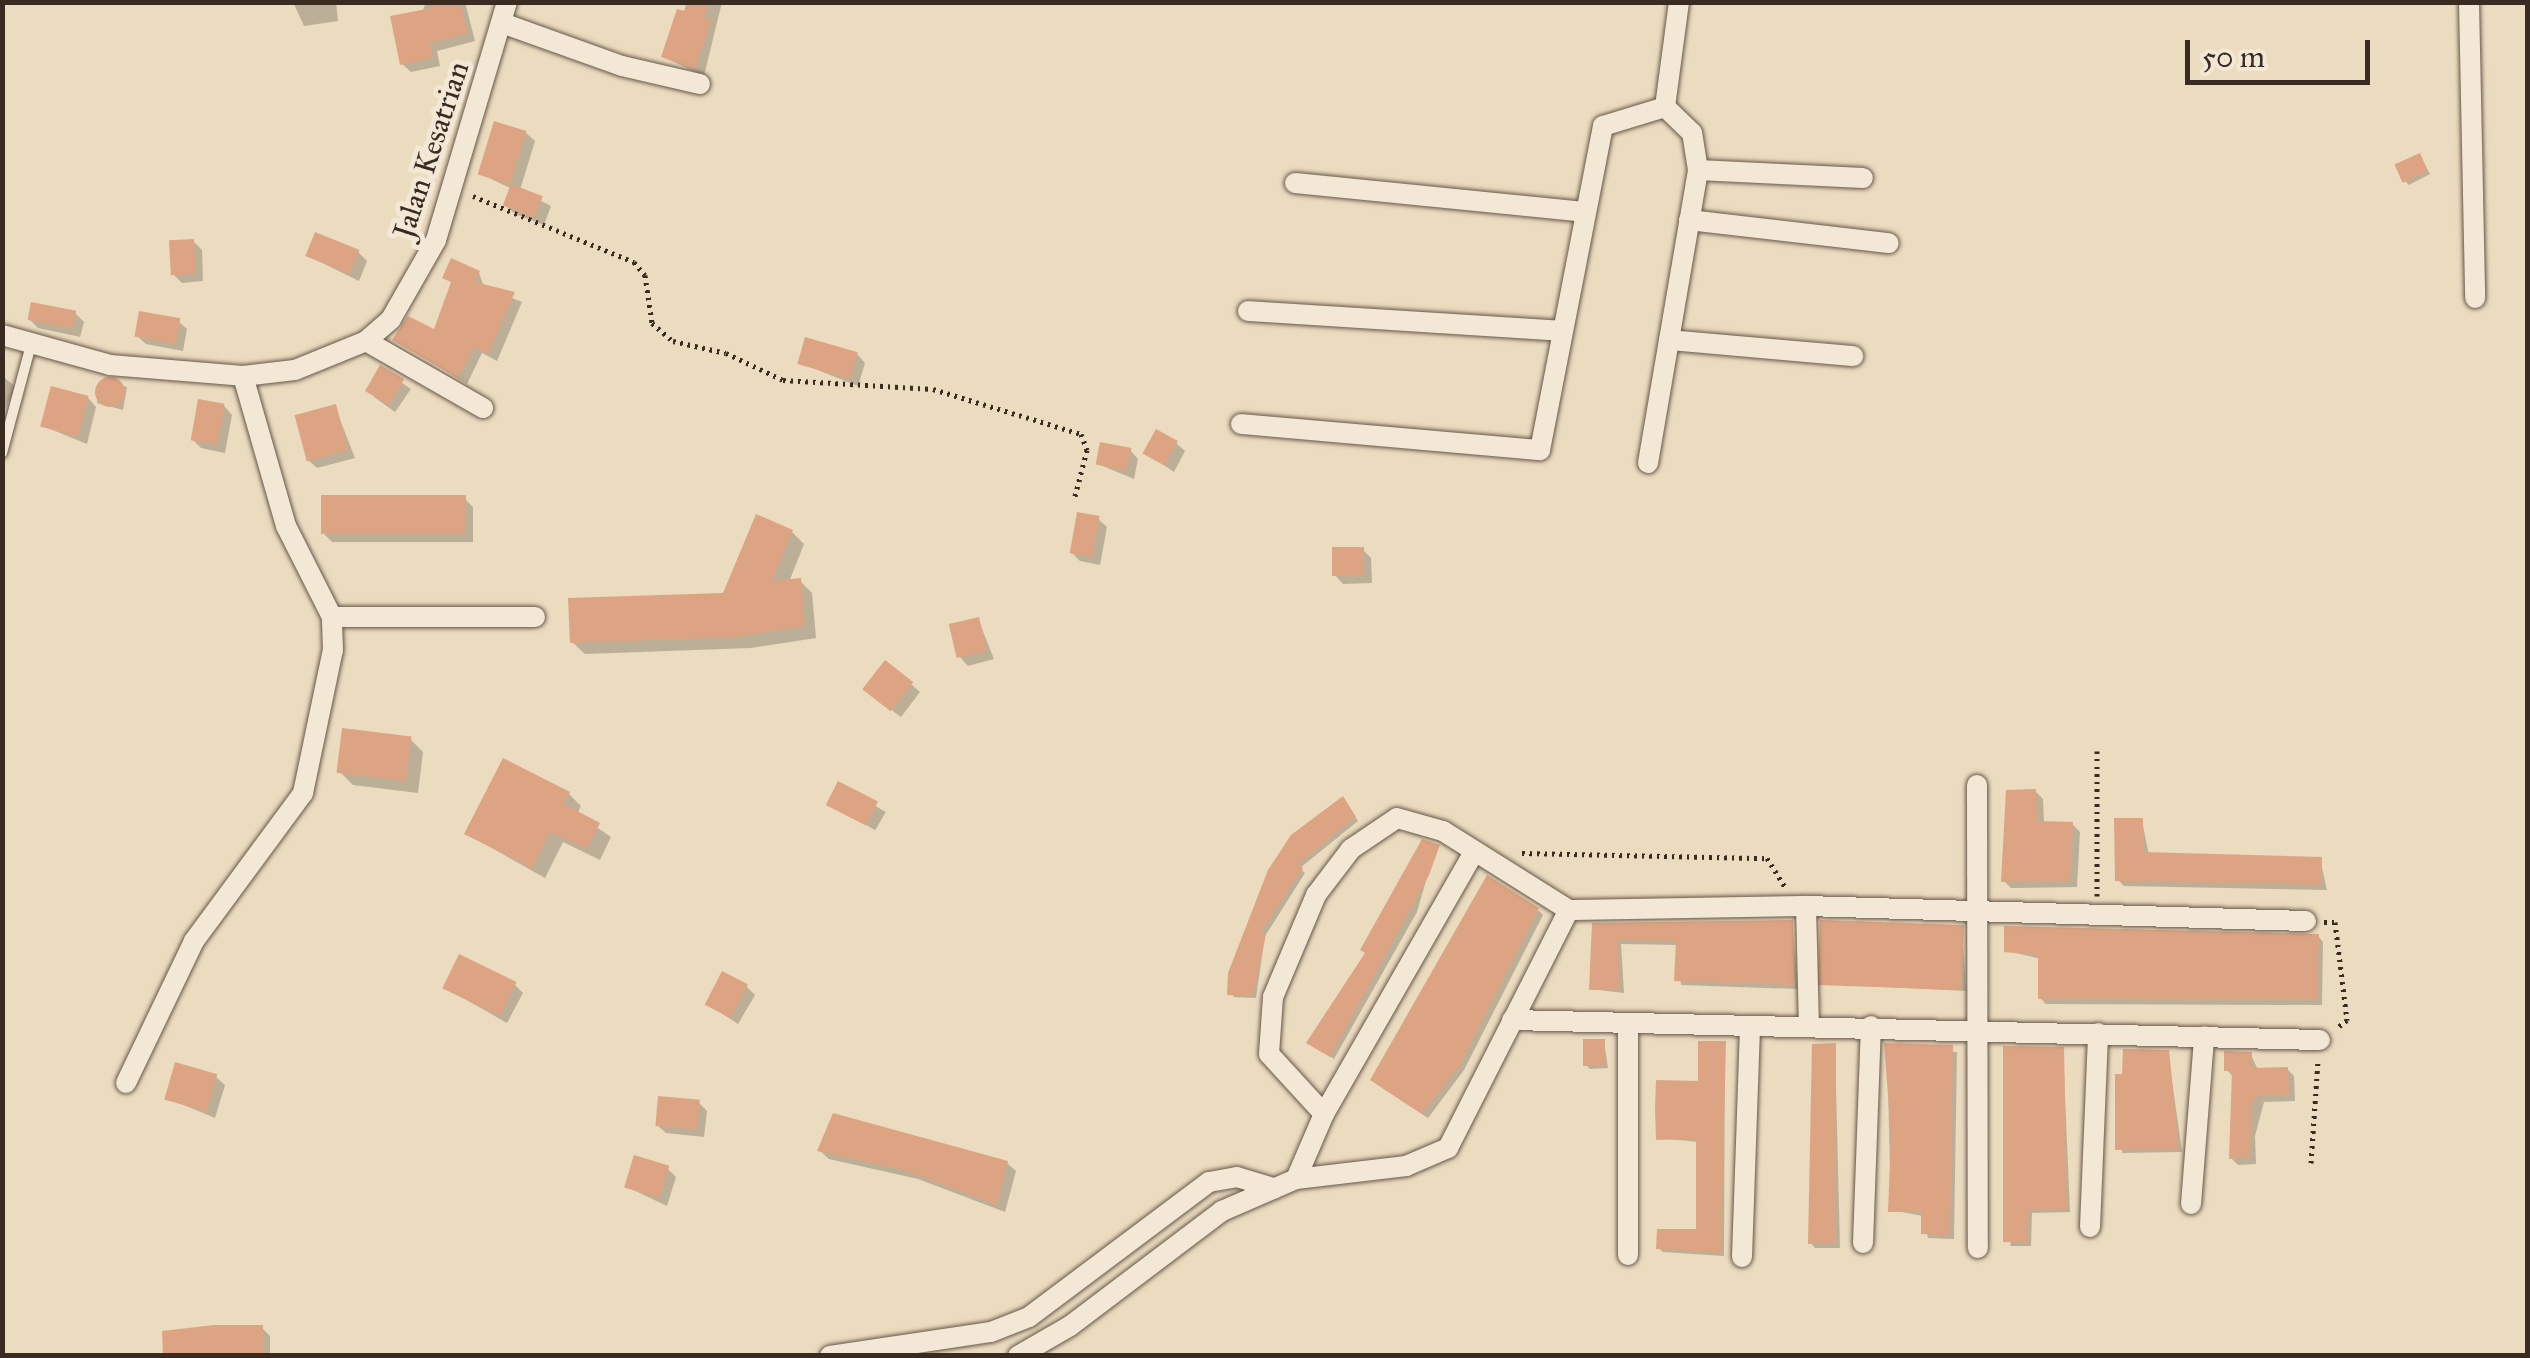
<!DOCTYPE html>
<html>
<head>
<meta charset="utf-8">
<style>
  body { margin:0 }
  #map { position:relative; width:2530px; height:1358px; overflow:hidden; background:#ebdbbf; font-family:"IM FELL Great Primer",serif }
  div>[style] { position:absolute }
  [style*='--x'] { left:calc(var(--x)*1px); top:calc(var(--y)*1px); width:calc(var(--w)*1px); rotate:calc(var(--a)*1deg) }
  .shadow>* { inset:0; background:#0003; transform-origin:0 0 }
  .building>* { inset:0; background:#dda484; transform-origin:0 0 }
  .round { border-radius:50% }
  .path>* { height:5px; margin-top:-2.5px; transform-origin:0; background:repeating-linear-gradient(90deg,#392b22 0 2.5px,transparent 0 7.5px) }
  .roads { filter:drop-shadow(0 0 2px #665749) drop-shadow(0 0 2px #665749) }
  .service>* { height:10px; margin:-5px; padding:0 5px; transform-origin:5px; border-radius:5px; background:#f2e8d5 }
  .minor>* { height:20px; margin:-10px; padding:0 10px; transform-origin:10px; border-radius:10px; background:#f2e8d5 }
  span { translate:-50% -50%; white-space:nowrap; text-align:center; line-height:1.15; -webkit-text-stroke:10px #f2e8d5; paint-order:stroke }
  .street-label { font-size:30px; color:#392b22 }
  .frame { position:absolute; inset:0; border:5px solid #392b22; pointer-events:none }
  .scale { position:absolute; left:2185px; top:40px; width:185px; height:45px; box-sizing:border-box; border:5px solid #392b22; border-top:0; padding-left:12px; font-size:30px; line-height:35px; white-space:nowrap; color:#392b22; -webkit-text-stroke:8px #f2e8d5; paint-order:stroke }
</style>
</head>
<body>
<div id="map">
  <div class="shadow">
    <div style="clip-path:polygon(293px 2px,336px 2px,338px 21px,304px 26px)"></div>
    <div style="clip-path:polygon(426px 2px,465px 2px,475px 41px,437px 51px,440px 66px,411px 72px,402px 64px)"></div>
    <div style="clip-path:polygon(689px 2px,722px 2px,704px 76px,663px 57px)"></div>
    <div style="clip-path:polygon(526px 133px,535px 141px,520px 190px,551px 206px,544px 225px,515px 214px,506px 206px,512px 189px,481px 174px)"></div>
    <div style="clip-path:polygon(2419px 156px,2430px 174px,2409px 185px,2405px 181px)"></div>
    <div style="clip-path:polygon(193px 241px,202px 250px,203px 281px,182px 283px,173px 274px)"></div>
    <div style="clip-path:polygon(358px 252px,367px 261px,359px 281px,308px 256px)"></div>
    <div style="clip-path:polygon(479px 273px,484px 287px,522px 302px,497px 361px,482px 353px,467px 384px,395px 340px,435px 332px,453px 284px,445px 277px)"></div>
    <div style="clip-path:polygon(75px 313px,84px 322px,80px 337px,38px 328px,30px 320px)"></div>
    <div style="clip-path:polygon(178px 321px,187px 329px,183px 351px,146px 344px,137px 336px)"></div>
    <div style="clip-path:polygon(857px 354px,865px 363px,858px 386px,800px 363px)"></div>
    <div style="clip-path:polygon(380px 368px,411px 389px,395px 412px,374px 397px)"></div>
    <div style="clip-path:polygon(2px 376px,16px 387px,2px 415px)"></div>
    <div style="clip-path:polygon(101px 380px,127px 387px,123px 410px,97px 403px)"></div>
    <div style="clip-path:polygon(88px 398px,96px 407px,87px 444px,43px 426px)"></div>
    <div style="clip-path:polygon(224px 406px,232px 415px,225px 453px,201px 448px,192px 439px)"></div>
    <div style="clip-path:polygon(335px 407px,355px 458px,317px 468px,308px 460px)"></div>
    <div style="clip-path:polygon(1176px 443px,1185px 451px,1174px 472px,1146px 453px)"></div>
    <div style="clip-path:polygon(1130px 450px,1138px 459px,1134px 479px,1098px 464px)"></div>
    <div style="clip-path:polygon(465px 499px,473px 507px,473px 542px,332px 542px,323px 533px)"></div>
    <div style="clip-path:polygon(1098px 519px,1107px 527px,1100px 565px,1080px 561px,1071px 552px)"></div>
    <div style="clip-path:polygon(792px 532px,804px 544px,789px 582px,800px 581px,812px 593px,816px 638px,751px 648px,585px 654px,572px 642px,725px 595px)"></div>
    <div style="clip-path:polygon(1363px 550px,1371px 558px,1372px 583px,1343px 584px,1335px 575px)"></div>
    <div style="clip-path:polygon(978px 619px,994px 659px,968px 666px,960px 657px)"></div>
    <div style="clip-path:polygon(911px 684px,920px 692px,901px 717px,874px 697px)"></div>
    <div style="clip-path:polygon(410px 739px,423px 752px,418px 793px,353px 785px,340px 772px)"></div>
    <div style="left:839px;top:785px;width:54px;height:21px;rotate:30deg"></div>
    <div style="clip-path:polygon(2035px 791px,2043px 799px,2044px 824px,2072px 824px,2080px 832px,2077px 887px,2011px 888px,2004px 881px)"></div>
    <div style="clip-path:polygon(569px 794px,581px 806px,577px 814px,611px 837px,600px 860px,563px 842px,545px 878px,467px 834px)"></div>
    <div style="clip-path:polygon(1346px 803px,1358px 821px,1300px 868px,1305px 873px,1265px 936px,1256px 998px,1233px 997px,1270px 872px)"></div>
    <div style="clip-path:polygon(2142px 821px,2149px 855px,2320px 859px,2327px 890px,2124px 886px,2118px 880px)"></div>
    <div style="clip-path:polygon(1436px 846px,1417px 912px,1334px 1059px,1313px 1046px)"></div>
    <div style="clip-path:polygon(1538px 910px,1543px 915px,1464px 1070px,1428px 1118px,1378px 1085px)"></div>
    <div style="clip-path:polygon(1792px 922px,1798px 989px,1681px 985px,1678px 945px,1621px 944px,1624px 993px,1591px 989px,1594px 926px)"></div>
    <div style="clip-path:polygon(1962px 927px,1966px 991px,1824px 984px)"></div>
    <div style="clip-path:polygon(2318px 936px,2323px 942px,2322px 1005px,2046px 1004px,2040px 998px,2041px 959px,2007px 951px)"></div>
    <div style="clip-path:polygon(514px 984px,523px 993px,507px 1023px,444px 987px)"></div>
    <div style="clip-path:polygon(746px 986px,755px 995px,738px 1024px,707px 1004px)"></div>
    <div style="clip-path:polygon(1604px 1041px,1608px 1068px,1590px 1069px,1586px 1065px)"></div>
    <div style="clip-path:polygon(1725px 1044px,1724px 1256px,1663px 1252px,1659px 1248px,1699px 1232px,1699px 1142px,1658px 1138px)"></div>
    <div style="clip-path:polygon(1835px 1046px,1840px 1248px,1815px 1248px,1811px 1243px)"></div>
    <div style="clip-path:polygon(1887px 1046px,1957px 1052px,1954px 1239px,1928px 1238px,1923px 1216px,1891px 1210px)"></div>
    <div style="clip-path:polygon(2063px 1050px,2070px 1212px,2032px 1213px,2031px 1246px,2010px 1246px)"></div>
    <div style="clip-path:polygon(2168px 1052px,2182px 1152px,2122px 1153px,2124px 1076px)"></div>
    <div style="clip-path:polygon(2251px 1055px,2258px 1070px,2287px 1069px,2294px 1076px,2295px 1101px,2264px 1102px,2255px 1136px,2256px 1164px,2238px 1165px,2231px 1158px,2234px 1078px,2227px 1070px)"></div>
    <div style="clip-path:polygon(216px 1077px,225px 1085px,215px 1118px,167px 1098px)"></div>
    <div style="clip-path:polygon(699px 1103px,707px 1111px,704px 1137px,666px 1133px,657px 1125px)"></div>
    <div style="clip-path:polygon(820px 1151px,1007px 1163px,1016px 1171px,1005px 1212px,918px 1179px,829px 1159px)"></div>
    <div style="clip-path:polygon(668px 1169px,676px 1177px,667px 1206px,625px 1186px)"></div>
    <div style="clip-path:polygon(262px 1328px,270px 1336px,270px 1356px,166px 1356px)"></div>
  </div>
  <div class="building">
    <div style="clip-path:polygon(431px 2px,460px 2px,468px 33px,430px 43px,433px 58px,400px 65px,390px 16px,432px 8px)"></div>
    <div style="clip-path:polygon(687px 2px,709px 2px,704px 18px,712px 20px,695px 69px,661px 57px,677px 9px,684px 11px)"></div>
    <div style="left:494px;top:121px;width:34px;height:56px;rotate:17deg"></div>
    <div style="left:2420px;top:153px;width:20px;height:28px;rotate:66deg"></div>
    <div style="left:511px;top:184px;width:34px;height:23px;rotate:21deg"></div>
    <div style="left:315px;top:232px;width:48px;height:26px;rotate:22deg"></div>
    <div style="left:194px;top:239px;width:35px;height:25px;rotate:87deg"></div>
    <div style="clip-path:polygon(451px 258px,480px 271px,475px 282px,515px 292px,488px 354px,474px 347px,458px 378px,392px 340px,408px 316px,434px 329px,451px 282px,442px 278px)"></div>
    <div style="left:31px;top:302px;width:46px;height:18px;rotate:11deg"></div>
    <div style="left:139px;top:311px;width:42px;height:26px;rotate:10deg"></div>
    <div style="left:805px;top:337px;width:55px;height:28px;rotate:16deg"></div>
    <div style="left:380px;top:365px;width:28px;height:30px;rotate:30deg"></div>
    <div class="round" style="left:95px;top:377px;width:30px;height:30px"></div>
    <div style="left:51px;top:386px;width:39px;height:42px;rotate:15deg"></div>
    <div style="left:198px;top:399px;width:27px;height:42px;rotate:10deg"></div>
    <div style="left:336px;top:404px;width:48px;height:43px;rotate:75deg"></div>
    <div style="left:1156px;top:429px;width:25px;height:28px;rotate:29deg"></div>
    <div style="left:1100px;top:442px;width:32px;height:23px;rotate:11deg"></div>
    <div style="left:321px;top:495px;width:145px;height:39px"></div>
    <div style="left:1077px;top:512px;width:23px;height:42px;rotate:10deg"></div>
    <div style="clip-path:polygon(756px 514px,793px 530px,772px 581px,801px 578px,805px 626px,738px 637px,570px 643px,568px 598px,723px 593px)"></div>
    <div style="left:1364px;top:547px;width:29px;height:32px;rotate:90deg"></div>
    <div style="left:979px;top:617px;width:35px;height:31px;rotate:77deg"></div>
    <div style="left:885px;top:660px;width:36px;height:37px;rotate:38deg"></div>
    <div style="left:342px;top:728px;width:70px;height:45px;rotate:7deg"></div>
    <div style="clip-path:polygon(503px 758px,570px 792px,564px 804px,600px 823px,587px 849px,550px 832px,532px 868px,464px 834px)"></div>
    <div style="left:838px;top:781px;width:45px;height:27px;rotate:27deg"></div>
    <div style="clip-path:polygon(2036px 789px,2038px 821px,2073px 822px,2070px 881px,2001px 882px,2006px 790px)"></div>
    <div style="clip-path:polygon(1343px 796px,1356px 817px,1298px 864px,1303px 868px,1261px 932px,1266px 934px,1253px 996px,1227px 995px,1228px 973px,1268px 870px,1291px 835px)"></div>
    <div style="clip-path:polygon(2114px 818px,2143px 818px,2143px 852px,2322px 857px,2322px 885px,2115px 881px)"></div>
    <div style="clip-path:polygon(1422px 839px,1440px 845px,1429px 875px,1330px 1057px,1306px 1043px,1365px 953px,1360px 950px)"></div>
    <div style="clip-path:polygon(1487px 875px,1539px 908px,1460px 1065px,1422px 1114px,1370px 1080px)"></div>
    <div style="clip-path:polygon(1793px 920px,1794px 985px,1674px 981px,1676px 941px,1618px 940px,1620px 989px,1589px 990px,1592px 923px)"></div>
    <div style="left:1820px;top:920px;width:144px;height:65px;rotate:2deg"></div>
    <div style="clip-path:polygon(2004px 926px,2319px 934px,2317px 1000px,2038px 999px,2038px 955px,2004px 952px)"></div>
    <div style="left:459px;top:954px;width:64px;height:38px;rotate:26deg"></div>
    <div style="left:722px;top:971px;width:29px;height:38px;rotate:27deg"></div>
    <div style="left:1583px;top:1039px;width:22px;height:27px"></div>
    <div style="clip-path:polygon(1698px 1041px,1726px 1041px,1721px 1253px,1656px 1249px,1657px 1229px,1696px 1229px,1696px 1139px,1656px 1140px,1655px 1109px,1656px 1080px,1698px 1081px)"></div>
    <div style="clip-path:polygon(1836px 1043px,1836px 1244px,1808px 1244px,1812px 1044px)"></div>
    <div style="clip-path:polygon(1884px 1043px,1953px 1045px,1950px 1235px,1921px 1234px,1921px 1212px,1888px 1212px,1891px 1135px)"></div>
    <div style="clip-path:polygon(2003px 1046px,2064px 1047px,2067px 1209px,2029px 1210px,2027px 1243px,2003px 1242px)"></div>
    <div style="clip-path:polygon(2123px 1049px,2169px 1050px,2179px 1149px,2115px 1150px,2115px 1074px,2122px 1074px)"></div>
    <div style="clip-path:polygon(2224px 1051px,2252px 1052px,2252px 1068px,2288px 1067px,2289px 1095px,2258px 1096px,2252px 1103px,2250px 1157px,2229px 1159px,2232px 1071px,2224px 1071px)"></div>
    <div style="left:175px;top:1062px;width:44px;height:39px;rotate:16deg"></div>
    <div style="left:658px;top:1096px;width:42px;height:30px;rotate:5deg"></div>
    <div style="clip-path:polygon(833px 1113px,1008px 1161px,997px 1205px,907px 1171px,817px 1151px)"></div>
    <div style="left:634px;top:1155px;width:37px;height:34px;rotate:17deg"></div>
    <div style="clip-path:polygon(214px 1325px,263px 1325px,263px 1356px,163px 1356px,162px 1331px)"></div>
  </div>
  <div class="path">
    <div style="--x:473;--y:196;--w:174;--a:22.3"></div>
    <div style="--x:634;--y:262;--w:17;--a:50"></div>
    <div style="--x:645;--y:275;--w:49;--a:81.7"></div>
    <div style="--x:652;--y:323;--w:28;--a:41"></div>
    <div style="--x:673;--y:341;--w:54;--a:12.8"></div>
    <div style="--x:726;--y:353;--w:63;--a:25.3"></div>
    <div style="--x:783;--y:380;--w:150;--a:3.4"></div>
    <div style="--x:933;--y:389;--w:155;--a:16.9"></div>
    <div style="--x:1081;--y:434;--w:17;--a:69"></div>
    <div style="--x:1087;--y:450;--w:52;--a:104.6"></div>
    <div style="--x:2097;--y:751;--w:145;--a:90"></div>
    <div style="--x:1522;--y:853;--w:245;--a:1.2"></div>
    <div style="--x:1767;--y:858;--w:34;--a:58"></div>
    <div style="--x:2324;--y:922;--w:11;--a:0"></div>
    <div style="--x:2335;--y:922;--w:99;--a:83"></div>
    <div style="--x:2347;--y:1020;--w:14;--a:141"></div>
    <div style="--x:2311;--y:1163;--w:102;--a:-86.1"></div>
  </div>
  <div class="roads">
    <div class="service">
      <div style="--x:2;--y:453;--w:112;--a:-75"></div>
    </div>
    <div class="minor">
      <div style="--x:2469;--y:2;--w:296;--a:88.8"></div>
      <div style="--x:502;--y:23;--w:127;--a:19.7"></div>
      <div style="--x:622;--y:66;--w:80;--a:13"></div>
      <div style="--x:1698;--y:170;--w:165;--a:2.8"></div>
      <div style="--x:1295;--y:183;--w:291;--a:5.7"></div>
      <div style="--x:1689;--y:220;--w:201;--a:6.6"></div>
      <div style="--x:1248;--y:311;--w:315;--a:3.6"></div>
      <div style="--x:2;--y:335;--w:112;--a:15.5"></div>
      <div style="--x:110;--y:365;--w:133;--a:4.7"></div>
      <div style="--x:243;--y:376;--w:52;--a:-6.6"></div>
      <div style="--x:295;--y:370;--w:77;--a:-22.2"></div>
      <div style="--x:366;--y:341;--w:33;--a:-41"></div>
      <div style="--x:391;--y:319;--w:91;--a:-60.3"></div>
      <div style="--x:436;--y:240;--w:248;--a:-73.4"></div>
      <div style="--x:1669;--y:340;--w:185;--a:5"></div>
      <div style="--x:366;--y:341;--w:135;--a:29.8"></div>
      <div style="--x:243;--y:376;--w:156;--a:74"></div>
      <div style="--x:286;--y:526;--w:102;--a:63.2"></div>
      <div style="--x:332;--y:617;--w:203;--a:0"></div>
      <div style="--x:1241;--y:424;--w:300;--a:5"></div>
      <div style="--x:1540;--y:450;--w:330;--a:-79"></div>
      <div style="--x:1603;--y:126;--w:65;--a:-17"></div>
      <div style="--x:1665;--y:107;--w:106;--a:-82.4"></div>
      <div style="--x:1648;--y:463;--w:297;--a:-80.3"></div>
      <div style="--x:1698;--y:170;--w:37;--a:-99"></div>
      <div style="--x:1692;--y:133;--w:37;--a:-136"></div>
      <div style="--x:1977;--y:785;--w:463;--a:89.9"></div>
      <div style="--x:1806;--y:906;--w:500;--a:1.72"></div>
      <div style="--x:1512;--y:1020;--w:808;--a:1.42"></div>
      <div style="--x:126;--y:1083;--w:157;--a:-64.4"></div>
      <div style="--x:194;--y:941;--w:184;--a:-53.6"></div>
      <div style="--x:303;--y:793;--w:146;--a:-78.2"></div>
      <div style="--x:333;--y:650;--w:33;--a:-92"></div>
      <div style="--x:1324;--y:1114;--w:81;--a:-132.5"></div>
      <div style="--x:1269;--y:1054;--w:57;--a:-86"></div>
      <div style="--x:1273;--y:997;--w:111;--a:-67.1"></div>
      <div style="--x:1316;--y:895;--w:58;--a:-52.7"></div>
      <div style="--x:1351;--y:849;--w:55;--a:-34"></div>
      <div style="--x:1397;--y:818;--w:48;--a:15.8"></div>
      <div style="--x:1443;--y:831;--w:149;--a:32.1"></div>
      <div style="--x:1569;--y:910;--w:237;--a:-1"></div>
      <div style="--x:1806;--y:906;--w:120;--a:88.6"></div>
      <div style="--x:1296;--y:1179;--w:71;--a:-66.7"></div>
      <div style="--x:1324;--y:1114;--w:302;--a:-60.2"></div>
      <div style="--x:2191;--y:1204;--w:168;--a:-85.5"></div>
      <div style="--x:2090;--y:1227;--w:194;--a:-87.6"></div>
      <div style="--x:1863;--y:1243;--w:217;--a:-87.9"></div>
      <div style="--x:1628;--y:1255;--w:229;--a:-90"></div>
      <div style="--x:1742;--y:1257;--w:230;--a:-88"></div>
      <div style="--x:830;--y:1356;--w:163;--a:-8.5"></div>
      <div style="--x:991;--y:1332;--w:41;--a:-21.5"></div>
      <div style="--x:1029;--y:1317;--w:225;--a:-36.9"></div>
      <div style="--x:1209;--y:1182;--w:28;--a:-10"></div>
      <div style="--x:1237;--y:1177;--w:39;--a:17"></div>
      <div style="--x:1018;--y:1356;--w:60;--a:-30"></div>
      <div style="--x:1070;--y:1326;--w:191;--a:-37.1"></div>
      <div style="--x:1222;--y:1211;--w:81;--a:-23.4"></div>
      <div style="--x:1296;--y:1179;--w:111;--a:-6.7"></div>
      <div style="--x:1406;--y:1166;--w:46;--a:-23.2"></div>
      <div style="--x:1448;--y:1148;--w:267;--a:-63.1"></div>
    </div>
  </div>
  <div class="street-label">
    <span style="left:431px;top:150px;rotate:-72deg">Jalan Kesatrian</span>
  </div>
  <div class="frame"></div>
  <div class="scale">50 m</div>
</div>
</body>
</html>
